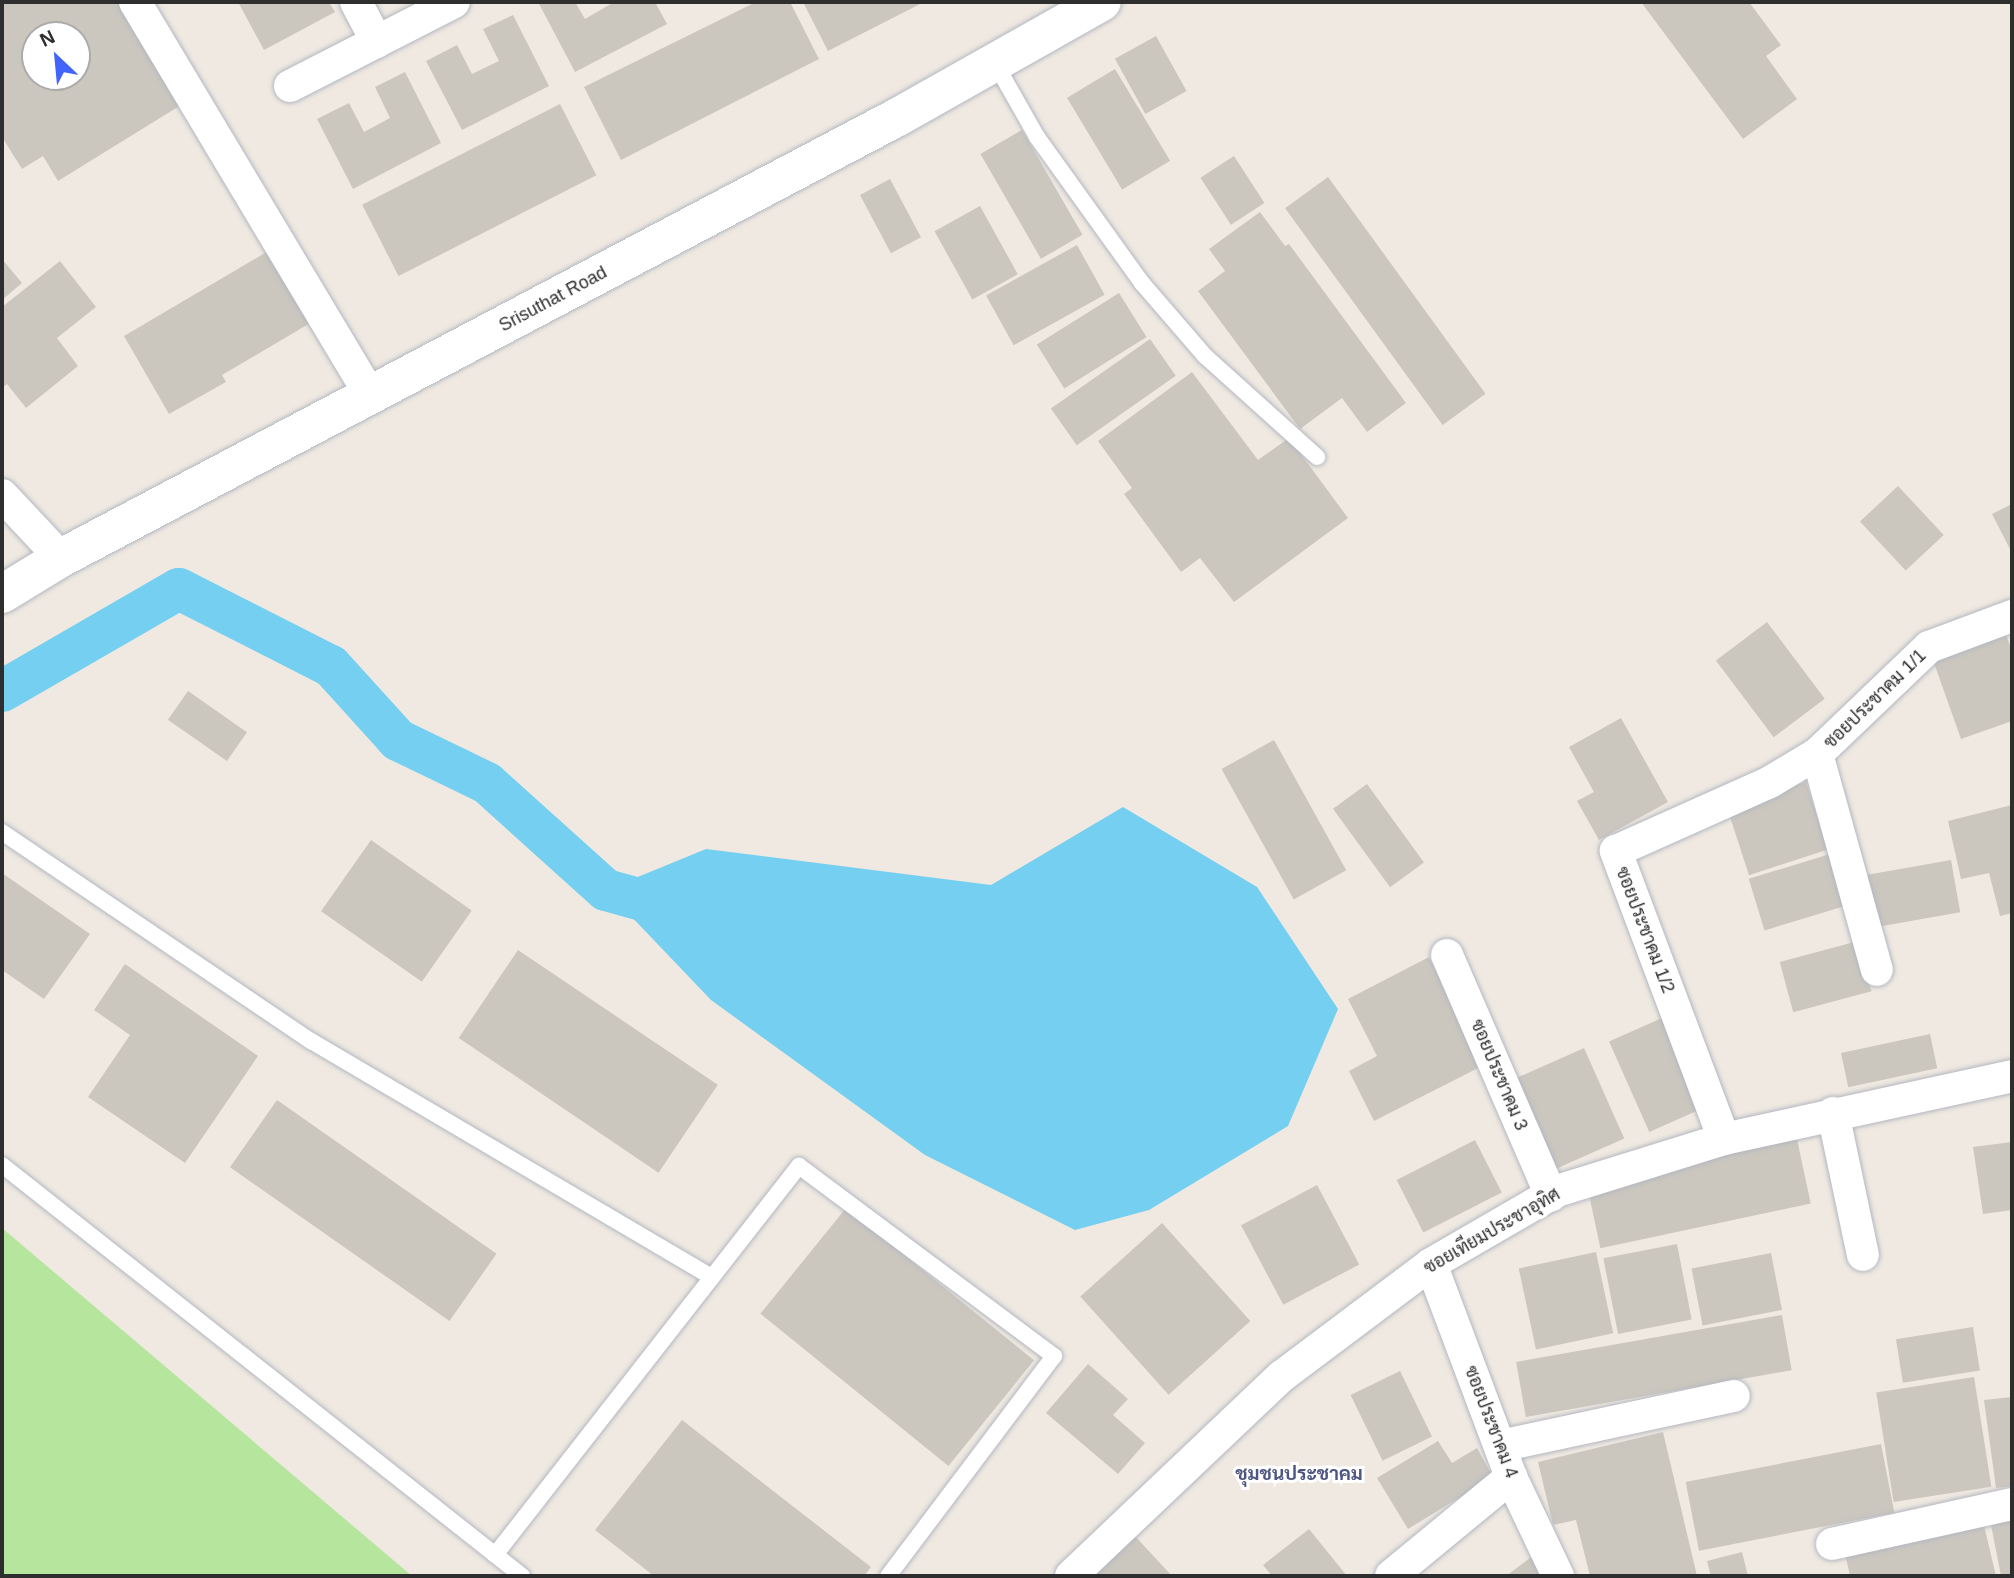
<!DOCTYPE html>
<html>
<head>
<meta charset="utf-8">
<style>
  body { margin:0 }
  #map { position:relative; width:2014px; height:1578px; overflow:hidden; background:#efe9e1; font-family:Helvetica,Sarabun,sans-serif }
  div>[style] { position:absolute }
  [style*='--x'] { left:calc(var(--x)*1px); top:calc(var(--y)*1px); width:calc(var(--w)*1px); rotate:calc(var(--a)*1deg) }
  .green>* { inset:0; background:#b6e59e }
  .water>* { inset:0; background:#75cff0 }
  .canal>* { height:42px; margin:-21px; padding:0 21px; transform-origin:21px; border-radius:21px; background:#75cff0 }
  .building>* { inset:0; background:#cbc7bf; transform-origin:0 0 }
  .roads { filter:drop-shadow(0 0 2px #b4b7c1) drop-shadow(0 0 2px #b4b7c1) }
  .service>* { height:16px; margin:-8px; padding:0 8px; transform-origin:8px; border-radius:8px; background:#fff }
  .minor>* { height:32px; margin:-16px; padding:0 16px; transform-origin:16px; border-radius:16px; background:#fff }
  .tertiary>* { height:38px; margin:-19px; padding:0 19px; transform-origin:19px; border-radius:19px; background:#fff }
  span { translate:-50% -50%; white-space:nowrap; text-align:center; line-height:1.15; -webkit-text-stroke:6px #fff; paint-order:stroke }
  .street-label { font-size:18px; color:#2e2e2e }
  .neighbourhood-label { font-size:19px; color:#4d5680; font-weight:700 }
  .frame { position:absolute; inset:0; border:4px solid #2e2e2e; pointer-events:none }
  .north { position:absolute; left:21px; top:21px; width:70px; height:70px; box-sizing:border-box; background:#fff; border:2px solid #ababab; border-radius:50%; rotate:334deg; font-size:19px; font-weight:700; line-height:28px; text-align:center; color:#2e2e2e }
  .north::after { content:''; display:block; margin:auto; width:24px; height:32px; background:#4264fb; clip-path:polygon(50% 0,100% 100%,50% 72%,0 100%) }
</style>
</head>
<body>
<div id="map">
  <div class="green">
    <div style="clip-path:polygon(2px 1228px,412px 1576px,2px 1576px)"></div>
  </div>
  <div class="water">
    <div style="clip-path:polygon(1123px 807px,1257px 887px,1338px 1009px,1288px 1126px,1149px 1210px,1075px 1230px,925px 1155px,711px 1000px,606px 890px,706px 849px,991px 885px)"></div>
  </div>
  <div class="canal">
    <div style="--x:2;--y:691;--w:204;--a:-30"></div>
    <div style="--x:179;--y:589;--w:170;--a:26.9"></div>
    <div style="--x:331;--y:666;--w:100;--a:47.8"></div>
    <div style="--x:398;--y:740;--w:99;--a:25.8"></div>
    <div style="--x:487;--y:783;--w:160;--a:42"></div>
    <div style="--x:606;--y:890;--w:56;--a:15.5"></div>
  </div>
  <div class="building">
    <div style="clip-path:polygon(evenodd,2px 2px,117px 2px,181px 105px,58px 181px,43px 156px,22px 169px,2px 137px,2px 2px,35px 35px,77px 35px,77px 77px,35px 77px,35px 35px)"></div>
    <div style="clip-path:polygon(238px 2px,329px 2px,335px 12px,264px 50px)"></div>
    <div style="clip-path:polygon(538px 2px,575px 2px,585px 19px,614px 2px,655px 2px,667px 24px,575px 72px)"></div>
    <div style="clip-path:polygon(756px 2px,790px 2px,819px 59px,621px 160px,584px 87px)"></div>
    <div style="clip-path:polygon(803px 2px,924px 2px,828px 51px)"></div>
    <div style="clip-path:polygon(1641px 2px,1749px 2px,1781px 45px,1766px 56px,1797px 99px,1743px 139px)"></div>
    <div style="clip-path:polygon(513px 15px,549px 86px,462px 130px,426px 61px,457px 45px,472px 74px,499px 61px,483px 29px)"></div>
    <div style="left:1156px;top:36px;width:63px;height:47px;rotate:61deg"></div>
    <div style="left:1115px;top:69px;width:107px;height:56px;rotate:59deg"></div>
    <div style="clip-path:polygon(405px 72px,441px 143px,353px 189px,317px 119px,349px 103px,364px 132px,390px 118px,375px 87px)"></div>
    <div style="left:560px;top:104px;width:80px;height:222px;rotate:63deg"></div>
    <div style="left:1022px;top:130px;width:121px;height:48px;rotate:60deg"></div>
    <div style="left:1234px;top:156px;width:56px;height:40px;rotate:57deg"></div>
    <div style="left:1328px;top:177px;width:268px;height:53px;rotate:54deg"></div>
    <div style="left:890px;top:179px;width:66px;height:34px;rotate:62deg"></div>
    <div style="left:980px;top:206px;width:78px;height:52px;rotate:61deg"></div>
    <div style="clip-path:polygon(1260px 212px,1285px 246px,1289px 244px,1406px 403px,1367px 432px,1342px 398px,1300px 429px,1198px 291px,1225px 271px,1209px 249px)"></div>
    <div style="left:1077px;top:245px;width:57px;height:104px;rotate:61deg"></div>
    <div style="clip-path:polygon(270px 250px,312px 322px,222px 375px,226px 382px,169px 414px,124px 336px)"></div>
    <div style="clip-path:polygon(2px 259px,22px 283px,2px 300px)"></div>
    <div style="clip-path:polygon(60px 261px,96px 307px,57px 338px,78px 366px,26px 408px,7px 384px,2px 388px,2px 307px)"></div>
    <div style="left:1119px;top:293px;width:52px;height:97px;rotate:58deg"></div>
    <div style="left:1150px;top:339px;width:45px;height:121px;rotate:55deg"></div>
    <div style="clip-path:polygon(1192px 372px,1258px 460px,1289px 438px,1348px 518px,1234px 602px,1200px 558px,1181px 572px,1124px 494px,1132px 488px,1098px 441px)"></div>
    <div style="left:1898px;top:486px;width:67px;height:52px;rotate:47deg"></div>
    <div style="clip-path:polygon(2012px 504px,2012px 553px,1992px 514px)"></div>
    <div style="left:1767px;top:622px;width:96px;height:64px;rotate:53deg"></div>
    <div style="clip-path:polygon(2002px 623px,2012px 651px,2012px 721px,1961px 739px,1929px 649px)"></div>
    <div style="left:188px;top:691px;width:72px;height:35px;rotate:35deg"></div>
    <div style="clip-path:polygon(1621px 718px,1668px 802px,1599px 840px,1577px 801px,1594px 792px,1569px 747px)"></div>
    <div style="left:1274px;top:740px;width:149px;height:60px;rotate:61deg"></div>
    <div style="left:1806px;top:782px;width:71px;height:83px;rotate:72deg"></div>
    <div style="left:1367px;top:784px;width:97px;height:42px;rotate:54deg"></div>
    <div style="clip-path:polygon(2012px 805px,2012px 913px,2000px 916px,1989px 873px,1961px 879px,1948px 821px)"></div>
    <div style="left:371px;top:840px;width:123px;height:87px;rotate:35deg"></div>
    <div style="left:1830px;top:854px;width:54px;height:85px;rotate:73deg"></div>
    <div style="left:1951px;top:860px;width:53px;height:89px;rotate:80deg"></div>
    <div style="clip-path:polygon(2px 873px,90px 934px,44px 999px,2px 970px)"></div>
    <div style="left:1858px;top:941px;width:52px;height:81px;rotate:75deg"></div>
    <div style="left:518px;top:950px;width:241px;height:106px;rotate:34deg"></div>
    <div style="clip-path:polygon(1429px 957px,1484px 1065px,1374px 1121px,1349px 1071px,1377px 1056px,1348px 999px)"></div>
    <div style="clip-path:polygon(125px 964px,258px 1056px,185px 1163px,88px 1097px,130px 1035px,94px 1010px)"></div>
    <div style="left:1662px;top:1018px;width:99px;height:58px;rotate:66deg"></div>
    <div style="left:1930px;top:1034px;width:35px;height:91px;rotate:78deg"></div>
    <div style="left:1584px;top:1048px;width:99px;height:77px;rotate:66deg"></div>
    <div style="left:277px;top:1100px;width:268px;height:82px;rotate:35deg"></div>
    <div style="left:1797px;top:1139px;width:66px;height:215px;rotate:78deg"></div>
    <div style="left:1475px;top:1140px;width:59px;height:88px;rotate:63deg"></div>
    <div style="clip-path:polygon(2012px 1142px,2012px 1210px,1983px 1214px,1973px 1147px)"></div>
    <div style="left:1317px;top:1185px;width:90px;height:86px;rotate:62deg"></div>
    <div style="left:846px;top:1208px;width:242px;height:136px;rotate:39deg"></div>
    <div style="left:1162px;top:1223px;width:132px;height:110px;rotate:48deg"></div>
    <div style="left:1677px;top:1244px;width:77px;height:75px;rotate:79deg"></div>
    <div style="left:1596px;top:1252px;width:83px;height:79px;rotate:78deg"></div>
    <div style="left:1771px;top:1253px;width:58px;height:81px;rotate:79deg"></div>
    <div style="left:1782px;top:1315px;width:56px;height:270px;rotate:80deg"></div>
    <div style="left:1973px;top:1327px;width:44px;height:78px;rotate:81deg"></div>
    <div style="clip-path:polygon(1088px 1364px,1128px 1399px,1113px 1415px,1145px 1443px,1118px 1474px,1046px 1413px)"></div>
    <div style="left:1400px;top:1371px;width:73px;height:55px;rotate:64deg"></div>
    <div style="left:1974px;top:1377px;width:111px;height:99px;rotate:81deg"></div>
    <div style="clip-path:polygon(2012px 1397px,2012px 1486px,1996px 1488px,1984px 1400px)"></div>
    <div style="clip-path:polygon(682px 1420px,871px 1567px,864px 1576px,654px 1576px,595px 1530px)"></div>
    <div style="clip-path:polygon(1663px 1432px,1697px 1576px,1590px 1576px,1576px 1520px,1553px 1525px,1538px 1462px)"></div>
    <div style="clip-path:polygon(1438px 1441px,1452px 1463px,1477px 1448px,1493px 1477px,1408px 1529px,1377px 1478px)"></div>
    <div style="left:1881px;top:1444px;width:70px;height:199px;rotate:79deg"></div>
    <div style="clip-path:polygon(1982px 1517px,1996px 1576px,1850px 1576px,1844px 1549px)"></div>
    <div style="clip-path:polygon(2012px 1520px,2012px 1576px,2001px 1576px,1991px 1525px)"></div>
    <div style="clip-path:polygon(1309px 1529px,1347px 1576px,1272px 1576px,1263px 1565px)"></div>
    <div style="clip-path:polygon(1134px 1535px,1172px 1576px,1090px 1576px)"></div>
    <div style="clip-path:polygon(1742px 1552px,1748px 1576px,1711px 1576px,1707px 1561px)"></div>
    <div style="clip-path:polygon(1534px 1555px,1549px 1576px,1506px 1576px)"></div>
  </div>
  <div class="roads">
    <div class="service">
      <div style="--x:995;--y:63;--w:85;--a:60.4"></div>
      <div style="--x:1037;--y:137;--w:180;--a:54.3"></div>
      <div style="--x:1142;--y:283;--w:96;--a:49.2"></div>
      <div style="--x:1205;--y:356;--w:151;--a:42"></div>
      <div style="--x:2;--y:832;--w:373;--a:34.1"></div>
      <div style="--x:311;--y:1041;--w:465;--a:30.5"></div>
      <div style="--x:2;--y:1165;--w:663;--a:38.32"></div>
      <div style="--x:495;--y:1555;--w:494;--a:-52"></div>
      <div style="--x:799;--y:1166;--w:318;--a:36.7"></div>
      <div style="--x:1054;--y:1356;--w:276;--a:127"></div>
    </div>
    <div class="minor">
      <div style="--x:135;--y:2;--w:459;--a:59.1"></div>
      <div style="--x:356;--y:2;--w:45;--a:62.3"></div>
      <div style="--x:290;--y:86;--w:184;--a:-27.1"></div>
      <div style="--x:2;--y:495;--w:86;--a:46.9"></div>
      <div style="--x:1817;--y:754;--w:224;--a:74.5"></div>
      <div style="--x:1447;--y:955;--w:262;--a:66.6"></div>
      <div style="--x:1833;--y:1113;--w:145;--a:78.1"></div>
      <div style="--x:1724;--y:1139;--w:308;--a:-110.6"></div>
      <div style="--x:1616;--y:851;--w:169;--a:-24.1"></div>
      <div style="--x:1770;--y:782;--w:55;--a:-30.8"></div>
      <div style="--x:1817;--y:754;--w:155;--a:-43.7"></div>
      <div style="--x:1929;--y:647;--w:89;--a:-20.5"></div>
      <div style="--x:1431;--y:1264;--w:228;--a:69.4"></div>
      <div style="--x:1511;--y:1477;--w:110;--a:64.6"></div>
      <div style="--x:1500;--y:1446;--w:239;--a:-12.1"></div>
      <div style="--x:1832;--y:1544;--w:184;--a:-12.5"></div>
      <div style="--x:1071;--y:1576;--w:291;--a:-43.5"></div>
      <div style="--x:1282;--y:1376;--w:186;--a:-36.9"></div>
      <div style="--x:1431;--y:1264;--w:146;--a:-30.1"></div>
      <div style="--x:1557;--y:1191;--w:175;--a:-17.3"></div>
      <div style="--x:1724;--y:1139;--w:295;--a:-12.3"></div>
      <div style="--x:1391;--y:1576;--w:156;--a:-39.5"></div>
    </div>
    <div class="tertiary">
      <div style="--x:2;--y:594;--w:69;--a:-31.4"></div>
      <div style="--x:61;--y:558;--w:944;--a:-27.79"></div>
      <div style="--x:896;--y:118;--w:236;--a:-29.4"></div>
    </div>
  </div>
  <div class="street-label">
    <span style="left:553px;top:299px;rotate:-28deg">Srisuthat Road</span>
    <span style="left:1875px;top:699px;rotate:-44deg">ซอยประชาคม 1/1</span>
    <span style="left:1645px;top:930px;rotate:69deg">ซอยประชาคม 1/2</span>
    <span style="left:1499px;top:1075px;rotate:67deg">ซอยประชาคม 3</span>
    <span style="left:1492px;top:1231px;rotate:-30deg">ซอยเทียมประชาอุทิศ</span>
    <span style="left:1491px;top:1422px;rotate:69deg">ซอยประชาคม 4</span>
  </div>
  <div class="neighbourhood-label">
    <span style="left:1299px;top:1474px">ชุมชนประชาคม</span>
  </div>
  <div class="frame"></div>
  <div class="north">N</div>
</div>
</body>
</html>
